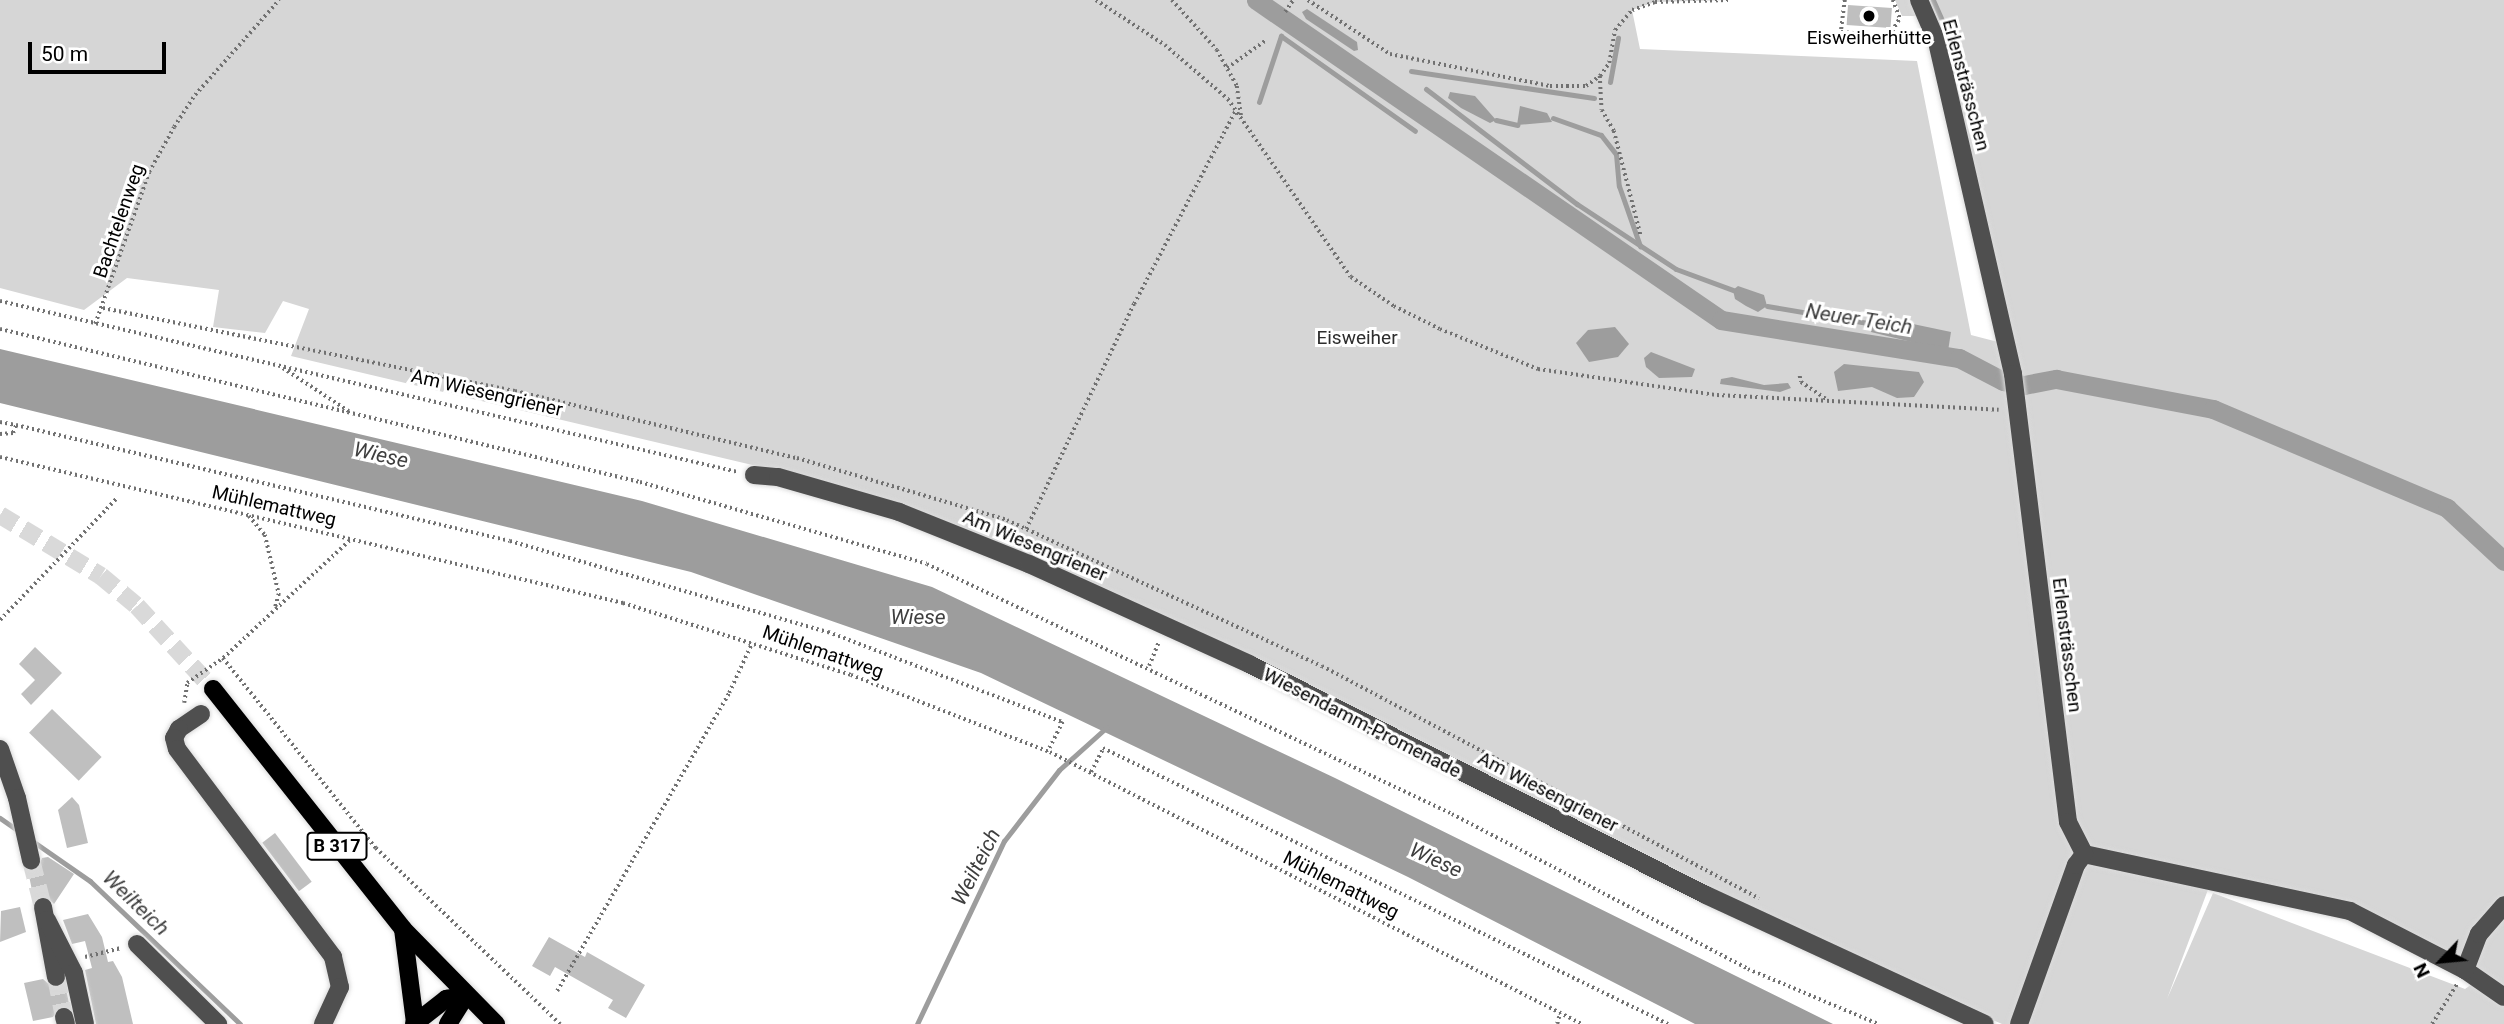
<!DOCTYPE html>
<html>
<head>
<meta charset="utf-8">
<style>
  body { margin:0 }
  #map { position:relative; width:2504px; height:1024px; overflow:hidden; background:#fff; font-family:Roboto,sans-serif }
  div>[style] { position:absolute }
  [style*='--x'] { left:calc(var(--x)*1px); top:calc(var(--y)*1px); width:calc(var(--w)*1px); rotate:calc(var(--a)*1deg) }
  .green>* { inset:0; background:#d6d6d6 }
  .water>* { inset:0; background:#9d9d9d }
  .stream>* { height:5px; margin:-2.5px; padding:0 2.5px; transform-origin:2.5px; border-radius:2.5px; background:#9d9d9d }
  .canal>* { height:19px; margin:-9.5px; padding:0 9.5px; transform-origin:9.5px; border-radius:9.5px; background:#9d9d9d }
  .building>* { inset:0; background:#bfbfbf; transform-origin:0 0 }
  .minor-tunnel>* { height:18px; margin-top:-9px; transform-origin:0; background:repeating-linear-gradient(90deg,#d9d9d9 0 18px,transparent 0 27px) }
  .major-tunnel>* { height:18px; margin-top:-9px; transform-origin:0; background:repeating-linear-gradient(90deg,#d9d9d9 0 18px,transparent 0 27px) }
  .path>* { height:3.5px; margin-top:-1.75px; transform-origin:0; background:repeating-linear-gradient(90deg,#717171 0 2px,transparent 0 5.5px) }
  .roads { filter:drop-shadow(0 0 2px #dbdbdb) drop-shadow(0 0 2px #dbdbdb) }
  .minor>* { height:18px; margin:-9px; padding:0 9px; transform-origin:9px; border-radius:9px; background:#4f4f4f }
  .major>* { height:18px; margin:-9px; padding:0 9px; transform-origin:9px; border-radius:9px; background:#000 }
  .dots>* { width:19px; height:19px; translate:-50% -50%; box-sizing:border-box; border:4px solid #fff; border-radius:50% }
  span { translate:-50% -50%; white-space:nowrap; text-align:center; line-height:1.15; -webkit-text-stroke:6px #fff; paint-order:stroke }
  .shield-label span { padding:2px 5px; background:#fff; border:2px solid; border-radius:5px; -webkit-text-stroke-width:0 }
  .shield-label { font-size:18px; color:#000; font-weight:700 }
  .poi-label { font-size:19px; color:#000 }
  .street-label { font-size:19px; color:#000 }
  .park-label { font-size:19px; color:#2d2d2d }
  .water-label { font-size:21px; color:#3e3e3e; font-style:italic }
  .north { position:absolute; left:2406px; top:926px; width:70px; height:70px; -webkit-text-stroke:5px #fff; paint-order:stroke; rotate:244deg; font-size:19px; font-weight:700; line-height:28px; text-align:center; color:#000 }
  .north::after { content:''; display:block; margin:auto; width:24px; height:32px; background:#000; clip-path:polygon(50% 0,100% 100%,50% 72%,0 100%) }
  .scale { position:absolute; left:28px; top:42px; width:138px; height:32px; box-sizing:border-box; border:4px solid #000; border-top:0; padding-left:9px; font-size:21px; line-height:24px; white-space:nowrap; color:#000; -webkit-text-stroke:5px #fff; paint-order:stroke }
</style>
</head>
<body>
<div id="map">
  <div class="green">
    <div style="clip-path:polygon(evenodd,0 0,1728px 0,1655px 2px,1632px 10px,1640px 49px,1917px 61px,1971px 335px,1998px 342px,1932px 43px,1920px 16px,1902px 16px,1895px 0,2504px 0,2504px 1024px,2002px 1024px,1861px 963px,1426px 747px,829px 483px,291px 356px,309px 309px,283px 301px,265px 333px,213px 327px,219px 290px,127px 278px,84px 310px,0 288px,0 0,2212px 879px,2350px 911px,2482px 977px,2465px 989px,2213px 893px,2167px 999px,2212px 879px)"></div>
  </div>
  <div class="water">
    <div style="clip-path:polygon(1307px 9px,1357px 42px,1358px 50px,1354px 51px,1306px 19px,1302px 12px)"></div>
    <div style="clip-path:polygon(1450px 92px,1475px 96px,1496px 120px,1490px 123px,1461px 108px,1448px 98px)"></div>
    <div style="clip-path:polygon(1520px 106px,1547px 113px,1552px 122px,1517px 125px)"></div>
    <div style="clip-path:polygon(1738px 286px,1764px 295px,1767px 306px,1758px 312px,1746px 306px,1735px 299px,1733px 290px)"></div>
    <div style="clip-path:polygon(1875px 316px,1951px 332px,1948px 351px,1871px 332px)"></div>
    <div style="clip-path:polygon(1615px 327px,1629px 344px,1618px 357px,1589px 362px,1576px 343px,1588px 330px)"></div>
    <div style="clip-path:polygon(0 349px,642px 501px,932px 587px,1335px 778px,1833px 1024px,1695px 1024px,1408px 877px,981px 673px,691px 572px,0 403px)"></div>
    <div style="clip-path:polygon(1651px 352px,1695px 369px,1692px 377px,1659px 378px,1646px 367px,1644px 358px)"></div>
    <div style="clip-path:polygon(1844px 364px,1919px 372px,1924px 382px,1914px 397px,1897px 398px,1872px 387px,1838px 391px,1834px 372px)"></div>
    <div style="clip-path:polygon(1732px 377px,1764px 385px,1788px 383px,1791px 388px,1780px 392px,1720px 384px,1721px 379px)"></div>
  </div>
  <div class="stream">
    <div style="--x:1933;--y:0;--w:30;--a:66"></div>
    <div style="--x:1281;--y:36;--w:164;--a:35.3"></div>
    <div style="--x:1411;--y:71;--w:185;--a:8.4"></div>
    <div style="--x:1610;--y:82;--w:45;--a:-79.7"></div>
    <div style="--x:1426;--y:89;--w:190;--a:37.3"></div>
    <div style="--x:1577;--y:204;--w:118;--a:33.3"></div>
    <div style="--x:1676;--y:269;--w:61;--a:20.2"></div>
    <div style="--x:1259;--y:102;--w:70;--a:-71.6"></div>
    <div style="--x:1553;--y:118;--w:51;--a:19.5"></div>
    <div style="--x:1601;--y:135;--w:24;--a:52"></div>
    <div style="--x:1616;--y:154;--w:32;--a:85"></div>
    <div style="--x:1619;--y:186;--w:64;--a:70.7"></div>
    <div style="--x:1496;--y:120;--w:22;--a:13"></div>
    <div style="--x:1767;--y:306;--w:108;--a:9.6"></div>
    <div style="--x:1948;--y:351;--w:11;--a:41"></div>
    <div style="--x:0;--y:818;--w:24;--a:35"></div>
    <div style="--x:31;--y:840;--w:72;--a:34.8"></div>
    <div style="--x:90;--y:881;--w:207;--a:43.6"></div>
    <div style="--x:917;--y:1024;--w:203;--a:-64.6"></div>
    <div style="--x:1004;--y:841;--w:90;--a:-52.2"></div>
    <div style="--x:1059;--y:770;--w:64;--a:-41.9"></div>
  </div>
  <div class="canal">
    <div style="--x:1256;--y:0;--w:564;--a:34.53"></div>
    <div style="--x:1721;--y:320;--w:241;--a:9.1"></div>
    <div style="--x:1959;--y:358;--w:50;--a:27.6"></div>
    <div style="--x:2003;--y:381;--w:21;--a:11"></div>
    <div style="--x:2024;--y:385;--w:33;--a:-11"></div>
    <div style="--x:2056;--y:379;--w:160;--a:10.8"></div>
    <div style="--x:2213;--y:409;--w:254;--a:22.9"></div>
    <div style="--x:2447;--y:508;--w:78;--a:42.9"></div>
  </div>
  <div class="building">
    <div style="left:1848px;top:5px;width:44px;height:20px;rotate:4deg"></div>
    <div style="clip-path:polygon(35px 647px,62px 673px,31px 705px,21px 694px,35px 680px,19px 664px)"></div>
    <div style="left:52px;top:709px;width:69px;height:33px;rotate:44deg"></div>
    <div style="clip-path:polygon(72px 797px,79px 805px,88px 843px,67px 848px,58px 810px)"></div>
    <div style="left:275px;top:833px;width:61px;height:16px;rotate:53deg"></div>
    <div style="clip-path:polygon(48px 857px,74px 874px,54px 904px,46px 896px,34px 900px,28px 871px,38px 869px,42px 858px)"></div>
    <div style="clip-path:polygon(20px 907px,26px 932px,0 942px,1px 911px)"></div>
    <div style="clip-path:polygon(88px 914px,102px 937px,108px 962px,113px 961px,122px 977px,133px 1024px,96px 1024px,85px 970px,92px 968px,85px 941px,72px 944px,63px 920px)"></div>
    <div style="clip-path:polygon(549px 937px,585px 957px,587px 952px,645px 985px,626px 1018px,608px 1008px,613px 1000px,555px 967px,550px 976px,532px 966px)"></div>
    <div style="clip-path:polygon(43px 979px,53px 988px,65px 984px,70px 1008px,60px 1006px,53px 1017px,33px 1021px,24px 983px)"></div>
  </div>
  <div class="minor-tunnel">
    <div style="--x:31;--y:860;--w:49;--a:75.7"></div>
    <div style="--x:56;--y:977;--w:41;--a:78.7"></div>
  </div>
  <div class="major-tunnel">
    <div style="--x:0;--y:515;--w:118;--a:31.1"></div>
    <div style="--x:101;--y:576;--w:47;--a:39.8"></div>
    <div style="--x:137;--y:606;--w:113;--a:47.5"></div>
  </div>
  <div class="path">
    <div style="--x:1096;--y:0;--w:82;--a:33.1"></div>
    <div style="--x:1165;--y:45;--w:83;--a:40.6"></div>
    <div style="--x:1228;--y:99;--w:216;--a:55.4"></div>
    <div style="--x:1351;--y:277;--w:52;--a:34"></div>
    <div style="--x:1394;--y:306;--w:51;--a:26.6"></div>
    <div style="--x:1440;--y:329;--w:106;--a:22.2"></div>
    <div style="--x:1538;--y:369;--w:181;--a:8.3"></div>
    <div style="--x:1717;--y:395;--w:282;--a:3"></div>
    <div style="--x:1172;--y:0;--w:67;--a:48"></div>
    <div style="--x:1217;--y:50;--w:41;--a:60.9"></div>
    <div style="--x:1237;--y:86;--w:30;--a:82"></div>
    <div style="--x:1308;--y:0;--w:98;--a:33.4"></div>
    <div style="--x:1390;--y:54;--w:163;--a:11.3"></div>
    <div style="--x:1550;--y:86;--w:36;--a:0"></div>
    <div style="--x:1586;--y:86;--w:17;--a:-36"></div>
    <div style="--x:1600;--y:76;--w:16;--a:-55"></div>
    <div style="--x:1609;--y:63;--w:34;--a:-80"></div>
    <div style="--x:1615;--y:30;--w:26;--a:-50"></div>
    <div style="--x:1632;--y:10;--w:24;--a:-19"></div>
    <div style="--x:1655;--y:2;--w:73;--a:-1.6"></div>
    <div style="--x:1845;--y:0;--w:32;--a:97"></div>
    <div style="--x:1841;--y:32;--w:48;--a:4.8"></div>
    <div style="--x:1889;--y:36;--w:21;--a:-59"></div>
    <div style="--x:1893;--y:0;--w:19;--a:69"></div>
    <div style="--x:1285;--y:12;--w:14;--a:-56"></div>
    <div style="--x:1227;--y:68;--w:47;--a:-35.4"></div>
    <div style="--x:1600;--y:76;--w:34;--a:87"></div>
    <div style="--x:1602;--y:110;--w:24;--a:60"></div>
    <div style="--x:1614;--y:131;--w:108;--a:75.6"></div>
    <div style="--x:0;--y:301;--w:758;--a:13.05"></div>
    <div style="--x:103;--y:308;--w:420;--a:11.4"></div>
    <div style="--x:515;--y:391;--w:290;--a:13.4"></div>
    <div style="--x:797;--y:458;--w:219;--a:16.4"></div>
    <div style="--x:1007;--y:520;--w:347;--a:24.9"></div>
    <div style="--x:1322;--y:666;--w:495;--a:28"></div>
    <div style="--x:95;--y:324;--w:161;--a:-70.4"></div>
    <div style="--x:149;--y:172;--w:51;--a:-60.9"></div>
    <div style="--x:174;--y:127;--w:38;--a:-57"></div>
    <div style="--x:195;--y:95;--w:127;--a:-48.5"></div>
    <div style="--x:0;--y:329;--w:658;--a:13.44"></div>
    <div style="--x:640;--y:482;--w:298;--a:15.9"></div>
    <div style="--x:927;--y:564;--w:581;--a:25.46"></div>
    <div style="--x:1452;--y:814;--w:334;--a:27.6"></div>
    <div style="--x:1748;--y:969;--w:141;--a:22.9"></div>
    <div style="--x:283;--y:368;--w:80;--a:33.3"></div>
    <div style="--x:1800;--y:376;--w:6;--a:81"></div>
    <div style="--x:1801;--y:382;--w:32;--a:34"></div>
    <div style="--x:0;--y:422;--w:16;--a:11"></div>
    <div style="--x:0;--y:434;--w:13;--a:-4"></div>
    <div style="--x:13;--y:433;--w:9;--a:-69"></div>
    <div style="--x:16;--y:425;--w:507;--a:13.21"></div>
    <div style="--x:510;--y:541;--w:331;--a:16"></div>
    <div style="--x:828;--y:632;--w:252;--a:21"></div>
    <div style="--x:1063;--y:722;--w:33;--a:117"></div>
    <div style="--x:0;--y:457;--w:640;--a:13.19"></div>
    <div style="--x:623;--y:603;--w:239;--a:17.5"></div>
    <div style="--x:851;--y:675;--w:213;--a:21.2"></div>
    <div style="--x:1050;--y:752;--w:598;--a:27.08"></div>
    <div style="--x:249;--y:516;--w:25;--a:50"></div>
    <div style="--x:265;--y:535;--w:61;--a:76.7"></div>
    <div style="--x:279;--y:594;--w:16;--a:105"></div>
    <div style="--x:1026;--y:529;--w:250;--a:-64.4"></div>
    <div style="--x:1134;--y:304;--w:219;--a:-62.3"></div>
    <div style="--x:0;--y:620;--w:169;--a:-46.2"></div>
    <div style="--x:223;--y:658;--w:244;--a:51.2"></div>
    <div style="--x:376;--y:848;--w:255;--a:43.7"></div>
    <div style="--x:1149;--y:666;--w:27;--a:-68"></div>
    <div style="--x:184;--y:703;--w:20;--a:-81"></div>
    <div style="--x:187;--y:683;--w:44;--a:-34.8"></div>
    <div style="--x:223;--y:658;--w:175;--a:-42.9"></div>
    <div style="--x:1091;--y:772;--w:27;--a:-63"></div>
    <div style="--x:1103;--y:748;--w:629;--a:26.04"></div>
    <div style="--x:85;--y:957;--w:38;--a:-14"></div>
    <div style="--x:557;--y:991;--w:344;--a:-60"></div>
    <div style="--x:729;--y:693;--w:55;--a:-65.3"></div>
    <div style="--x:1557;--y:1024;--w:11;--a:-75"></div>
    <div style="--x:2432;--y:1024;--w:47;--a:-58"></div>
  </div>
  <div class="roads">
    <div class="minor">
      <div style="--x:1919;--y:0;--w:46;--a:66.8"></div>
      <div style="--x:1937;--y:42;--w:341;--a:77.1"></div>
      <div style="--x:2013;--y:374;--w:451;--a:83"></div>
      <div style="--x:2068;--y:822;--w:36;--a:63"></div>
      <div style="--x:754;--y:475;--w:24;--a:5"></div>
      <div style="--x:778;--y:477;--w:126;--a:16.1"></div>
      <div style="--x:899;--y:512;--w:140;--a:21.8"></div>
      <div style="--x:1029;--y:564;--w:242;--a:24.4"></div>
      <div style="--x:1249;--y:664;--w:512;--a:26.82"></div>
      <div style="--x:1706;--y:895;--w:307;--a:24.8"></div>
      <div style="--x:201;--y:714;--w:27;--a:146"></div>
      <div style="--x:179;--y:729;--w:10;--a:119"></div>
      <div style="--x:174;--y:738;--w:11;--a:75"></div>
      <div style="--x:177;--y:749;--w:260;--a:53.1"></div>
      <div style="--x:333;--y:957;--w:31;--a:77"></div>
      <div style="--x:340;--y:987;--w:41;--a:114.7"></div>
      <div style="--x:0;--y:749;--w:52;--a:70.9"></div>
      <div style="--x:17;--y:798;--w:64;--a:77.3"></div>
      <div style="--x:2084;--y:854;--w:272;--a:12.1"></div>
      <div style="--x:2350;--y:911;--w:129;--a:27.2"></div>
      <div style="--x:2465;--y:970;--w:47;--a:34.7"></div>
      <div style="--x:43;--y:907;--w:71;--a:79.5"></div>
      <div style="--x:47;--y:920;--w:59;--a:63"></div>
      <div style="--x:74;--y:973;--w:52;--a:77.8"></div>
      <div style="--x:137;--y:944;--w:114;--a:44.6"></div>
      <div style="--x:2465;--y:970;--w:39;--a:-69"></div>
      <div style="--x:2479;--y:934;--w:38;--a:-49"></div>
      <div style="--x:64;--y:1017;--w:7;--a:74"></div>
      <div style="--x:2019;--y:1024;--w:169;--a:-70.3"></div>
      <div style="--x:2076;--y:865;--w:14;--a:-54"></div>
    </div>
    <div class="major">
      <div style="--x:213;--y:689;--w:306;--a:51.6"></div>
      <div style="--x:403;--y:929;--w:133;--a:45.6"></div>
      <div style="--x:403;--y:929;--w:95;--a:82.7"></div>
      <div style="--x:414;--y:1024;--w:41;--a:-38"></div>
      <div style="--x:446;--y:999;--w:20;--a:-11"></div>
      <div style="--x:448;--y:1024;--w:34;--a:-58"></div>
    </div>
  </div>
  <div class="dots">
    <div style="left:1869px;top:16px;background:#000"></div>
  </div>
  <div class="shield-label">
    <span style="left:337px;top:846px">B 317</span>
  </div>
  <div class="poi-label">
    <span style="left:1869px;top:38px">Eisweiherhütte</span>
  </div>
  <div class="street-label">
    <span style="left:1966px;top:85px;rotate:75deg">Erlensträsschen</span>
    <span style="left:119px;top:221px;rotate:-71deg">Bachtelenweg</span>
    <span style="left:487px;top:393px;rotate:13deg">Am Wiesengriener</span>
    <span style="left:274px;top:506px;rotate:13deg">Mühlemattweg</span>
    <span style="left:1035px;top:546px;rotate:23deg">Am Wiesengriener</span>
    <span style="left:2067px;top:645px;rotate:83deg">Erlensträsschen</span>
    <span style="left:823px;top:652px;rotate:19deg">Mühlemattweg</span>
    <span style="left:1362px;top:723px;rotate:27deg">Wiesendamm-Promenade</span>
    <span style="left:1548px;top:792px;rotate:27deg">Am Wiesengriener</span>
    <span style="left:1341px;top:885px;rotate:27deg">Mühlemattweg</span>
  </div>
  <div class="park-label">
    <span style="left:1357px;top:338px">Eisweiher</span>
  </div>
  <div class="water-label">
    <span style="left:1859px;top:319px;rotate:9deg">Neuer Teich</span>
    <span style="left:381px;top:455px;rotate:13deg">Wiese</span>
    <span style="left:918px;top:617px">Wiese</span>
    <span style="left:1436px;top:860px;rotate:25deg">Wiese</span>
    <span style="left:976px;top:867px;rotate:-63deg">Weilteich</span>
    <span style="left:136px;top:903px;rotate:44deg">Weilteich</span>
  </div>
  <div class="north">N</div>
  <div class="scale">50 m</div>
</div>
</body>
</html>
